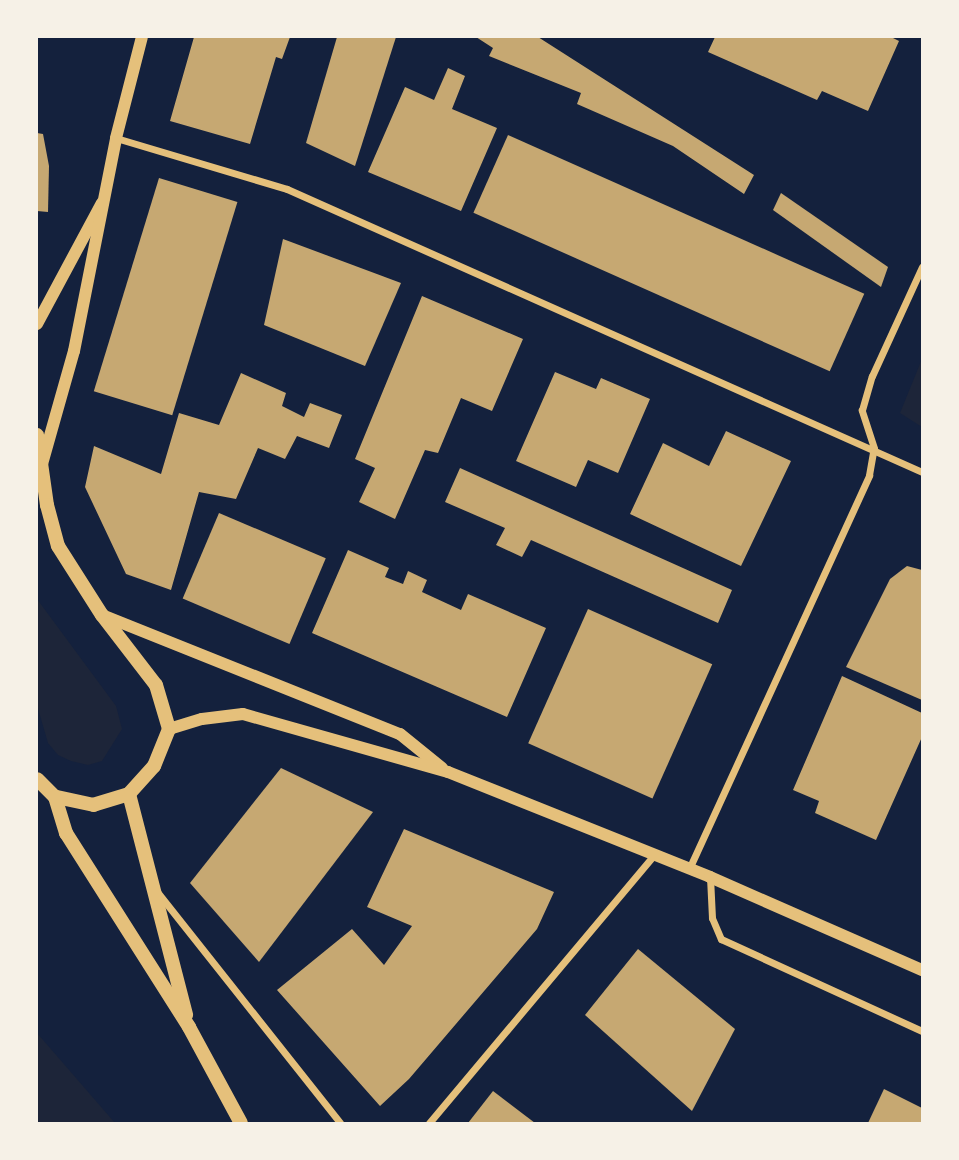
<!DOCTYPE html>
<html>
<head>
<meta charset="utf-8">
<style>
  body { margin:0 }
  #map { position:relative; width:959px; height:1160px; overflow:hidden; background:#14213d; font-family:"Public Sans",sans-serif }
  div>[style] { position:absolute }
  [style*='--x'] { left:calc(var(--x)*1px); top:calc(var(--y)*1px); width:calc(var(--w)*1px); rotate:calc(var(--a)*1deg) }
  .green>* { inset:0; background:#1d2539 }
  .building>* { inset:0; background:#c6a872; transform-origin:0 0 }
  .minor>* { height:7px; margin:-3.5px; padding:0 3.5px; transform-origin:3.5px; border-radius:3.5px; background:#e5c07b }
  .tertiary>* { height:12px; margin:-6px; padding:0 6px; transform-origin:6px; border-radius:6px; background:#e5c07b }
  .secondary>* { height:14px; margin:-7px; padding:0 7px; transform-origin:7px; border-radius:7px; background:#e5c07b }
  span { translate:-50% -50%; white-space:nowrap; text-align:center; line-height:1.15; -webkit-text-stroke:5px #f6f1e7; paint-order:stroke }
  .frame { position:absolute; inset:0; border:38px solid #f6f1e7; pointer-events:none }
</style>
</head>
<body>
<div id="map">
  <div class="green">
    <div style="clip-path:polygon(922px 359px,922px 427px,900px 413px)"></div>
    <div style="clip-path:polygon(37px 599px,116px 706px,122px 729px,102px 761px,88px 765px,71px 761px,58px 755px,48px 743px,37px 705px)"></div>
    <div style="clip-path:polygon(37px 1033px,115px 1123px,37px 1123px)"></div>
  </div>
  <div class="building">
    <div style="clip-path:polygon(194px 37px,290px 37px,282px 59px,276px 57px,250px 144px,170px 121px)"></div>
    <div style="clip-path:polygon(337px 37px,396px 37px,355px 166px,306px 143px)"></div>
    <div style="clip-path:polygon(476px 37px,538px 37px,754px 175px,744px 194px,673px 146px,577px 104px,581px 93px,489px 56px,493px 48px)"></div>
    <div style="clip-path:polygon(715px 37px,891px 37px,899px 41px,868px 111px,822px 91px,817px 100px,708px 52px)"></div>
    <div style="clip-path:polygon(448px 68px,465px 76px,452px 109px,497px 128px,461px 211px,368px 172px,405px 87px,434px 100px)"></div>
    <div style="clip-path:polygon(37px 133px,43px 134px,49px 166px,48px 212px,37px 211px)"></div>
    <div style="left:508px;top:135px;width:390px;height:85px;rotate:24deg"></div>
    <div style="left:159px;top:178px;width:82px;height:223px;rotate:17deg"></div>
    <div style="clip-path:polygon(781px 193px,888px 267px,881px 287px,773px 210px)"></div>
    <div style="clip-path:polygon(283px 239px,401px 283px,365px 366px,264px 325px)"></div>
    <div style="clip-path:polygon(422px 296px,523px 339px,492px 411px,461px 398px,438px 453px,425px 450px,395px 519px,359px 502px,375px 468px,355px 459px)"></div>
    <div style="clip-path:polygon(555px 372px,596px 389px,601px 378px,650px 399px,618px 473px,588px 460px,576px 487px,516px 461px)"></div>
    <div style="clip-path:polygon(241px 373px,286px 393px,282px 406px,304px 417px,310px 403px,342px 415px,329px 448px,297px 436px,285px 459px,258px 448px,236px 499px,199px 492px,171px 590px,126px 574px,85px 487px,94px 446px,161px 474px,179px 413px,219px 425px)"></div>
    <div style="clip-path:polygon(726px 431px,791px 461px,741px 566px,630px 514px,663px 443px,709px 466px)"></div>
    <div style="clip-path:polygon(460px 468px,732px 590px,718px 623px,531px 540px,522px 557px,496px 545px,505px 528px,445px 502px)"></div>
    <div style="left:219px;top:513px;width:116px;height:93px;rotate:23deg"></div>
    <div style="clip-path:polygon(348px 550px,389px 568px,385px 577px,403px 584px,408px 571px,427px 580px,422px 592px,461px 610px,468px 594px,546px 628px,507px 717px,312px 633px)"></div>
    <div style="clip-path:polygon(907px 566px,922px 570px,922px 700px,846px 667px,890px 579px)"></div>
    <div style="left:588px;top:609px;width:136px;height:147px;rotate:24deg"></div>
    <div style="clip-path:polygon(842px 676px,922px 713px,922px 737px,876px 840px,815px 813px,819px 801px,793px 790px)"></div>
    <div style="clip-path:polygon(281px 768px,373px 812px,259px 962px,190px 883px)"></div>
    <div style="clip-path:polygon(404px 829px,554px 892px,537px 929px,409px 1079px,380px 1106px,277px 990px,352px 929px,384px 965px,412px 926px,367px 907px)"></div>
    <div style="clip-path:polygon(638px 949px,735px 1029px,692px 1111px,585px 1015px)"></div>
    <div style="clip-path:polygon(884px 1089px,922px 1108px,922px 1123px,868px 1123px)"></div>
    <div style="clip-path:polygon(493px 1091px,535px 1123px,468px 1123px)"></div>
  </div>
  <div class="minor">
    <div style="--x:116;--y:138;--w:178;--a:16.6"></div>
    <div style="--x:287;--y:189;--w:695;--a:24.02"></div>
    <div style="--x:689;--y:869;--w:433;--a:-65.4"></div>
    <div style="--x:869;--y:475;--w:27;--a:-80"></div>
    <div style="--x:874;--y:448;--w:40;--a:-108"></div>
    <div style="--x:862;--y:410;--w:35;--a:-74"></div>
    <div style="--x:872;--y:376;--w:120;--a:-65.4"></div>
    <div style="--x:710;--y:877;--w:41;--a:87.2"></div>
    <div style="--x:712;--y:918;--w:23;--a:67"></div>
    <div style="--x:721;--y:939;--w:221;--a:24.6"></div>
    <div style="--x:158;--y:893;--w:293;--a:51.6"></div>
    <div style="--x:429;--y:1123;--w:347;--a:-50"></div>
  </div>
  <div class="tertiary">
    <div style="--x:37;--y:324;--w:137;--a:-61.8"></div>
    <div style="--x:42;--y:464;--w:117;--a:-74.2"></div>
    <div style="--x:74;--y:351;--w:217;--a:-78.8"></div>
    <div style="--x:116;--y:138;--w:104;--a:-75.6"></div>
    <div style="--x:102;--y:615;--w:321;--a:21.8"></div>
    <div style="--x:400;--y:734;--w:54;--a:39"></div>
    <div style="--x:169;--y:729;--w:34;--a:-17"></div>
    <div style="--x:202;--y:719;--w:41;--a:-7"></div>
    <div style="--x:243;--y:714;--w:213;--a:15.8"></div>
    <div style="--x:448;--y:772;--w:282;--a:21.8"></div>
    <div style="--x:710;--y:877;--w:232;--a:23.7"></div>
  </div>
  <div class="secondary">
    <div style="--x:37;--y:435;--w:71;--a:81.9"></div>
    <div style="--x:47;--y:505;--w:42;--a:75"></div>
    <div style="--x:58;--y:546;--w:82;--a:57.5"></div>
    <div style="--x:102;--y:615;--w:88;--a:52.4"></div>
    <div style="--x:156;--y:685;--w:46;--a:73.5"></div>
    <div style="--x:169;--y:729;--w:40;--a:112"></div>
    <div style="--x:154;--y:766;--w:38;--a:132"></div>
    <div style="--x:129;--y:794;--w:37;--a:163"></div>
    <div style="--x:94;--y:805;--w:40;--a:-168"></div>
    <div style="--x:55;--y:797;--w:25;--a:-135"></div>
    <div style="--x:129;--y:794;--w:228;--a:75.5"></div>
    <div style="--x:55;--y:797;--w:38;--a:73"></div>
    <div style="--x:66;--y:833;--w:230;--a:57.6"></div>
    <div style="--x:189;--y:1027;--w:109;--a:61.6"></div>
  </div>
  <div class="frame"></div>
</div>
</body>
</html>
